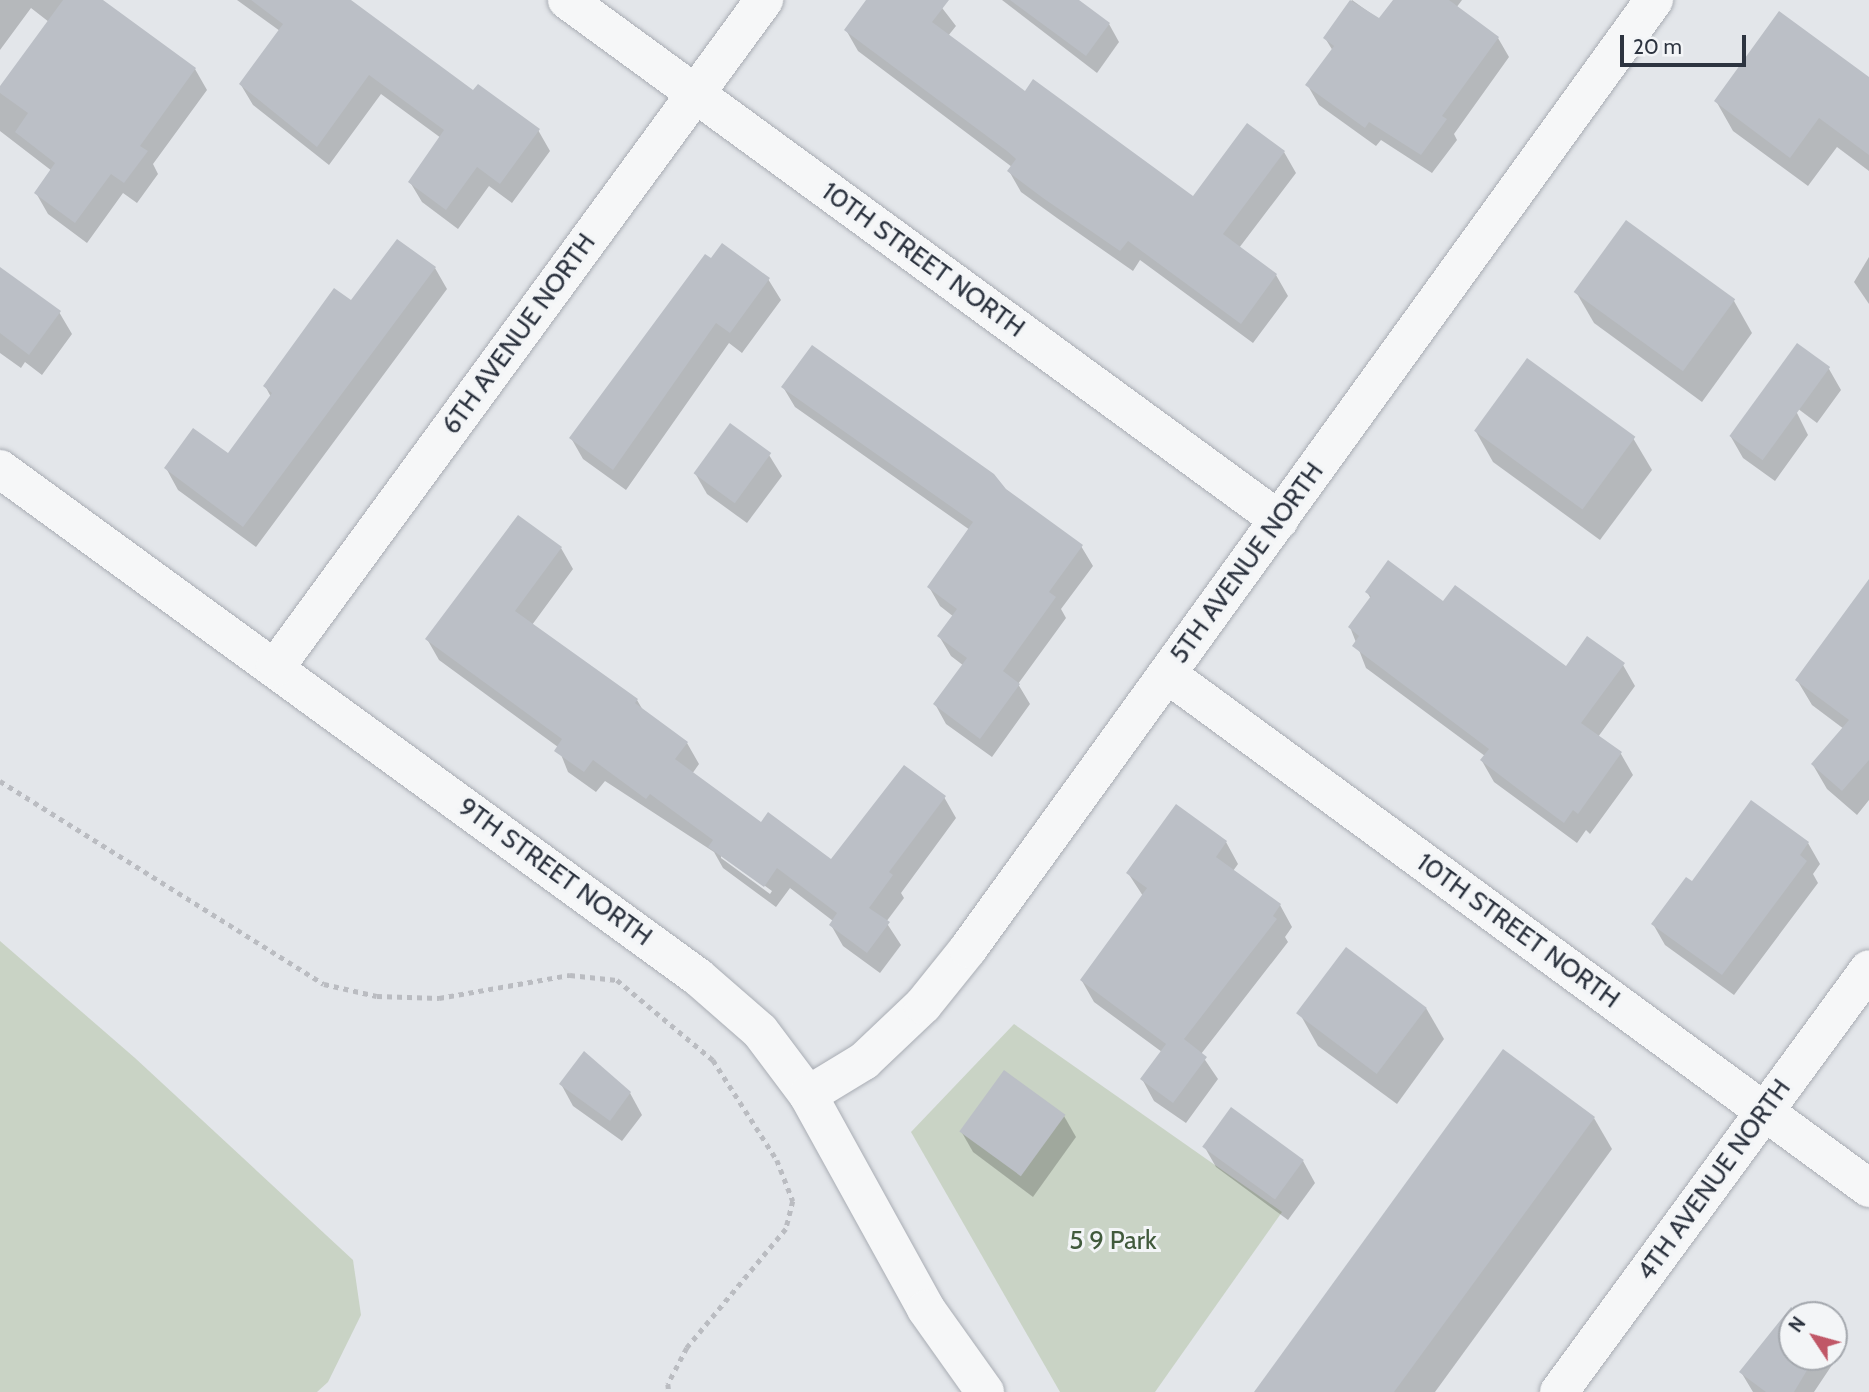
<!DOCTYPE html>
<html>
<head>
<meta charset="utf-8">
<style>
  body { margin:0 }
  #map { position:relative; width:1869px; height:1392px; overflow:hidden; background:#e3e6ea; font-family:Cabin,sans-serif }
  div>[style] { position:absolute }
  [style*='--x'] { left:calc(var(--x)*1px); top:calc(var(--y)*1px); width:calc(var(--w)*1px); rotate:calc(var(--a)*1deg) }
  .green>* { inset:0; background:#c9d3c5 }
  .shadow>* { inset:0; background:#0003 }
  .building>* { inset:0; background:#bbbfc6; transform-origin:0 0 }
  .path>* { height:4.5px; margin-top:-2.25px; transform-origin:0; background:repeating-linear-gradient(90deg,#babcc1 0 5px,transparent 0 10px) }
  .roads { filter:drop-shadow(0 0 2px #a9adb4) drop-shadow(0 0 2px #a9adb4) }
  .minor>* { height:38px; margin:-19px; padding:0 19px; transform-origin:19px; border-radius:19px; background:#f6f7f8 }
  span { translate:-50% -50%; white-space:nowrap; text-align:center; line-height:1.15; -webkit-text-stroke:6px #f3f5f7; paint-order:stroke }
  .street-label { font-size:26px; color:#2d3440 }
  .park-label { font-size:26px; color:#415a3c }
  .north { position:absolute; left:1778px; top:1301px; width:70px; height:70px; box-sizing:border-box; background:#f3f5f7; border:2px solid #a4a8ae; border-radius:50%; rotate:306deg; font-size:19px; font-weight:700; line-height:28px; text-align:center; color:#2d3440 }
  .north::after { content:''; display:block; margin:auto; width:24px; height:32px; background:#c05767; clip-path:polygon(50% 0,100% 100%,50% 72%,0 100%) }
  .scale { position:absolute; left:1620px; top:35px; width:126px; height:32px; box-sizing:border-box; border:4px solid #2d3440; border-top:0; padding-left:9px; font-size:21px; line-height:24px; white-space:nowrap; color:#2d3440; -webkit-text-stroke:5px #f3f5f7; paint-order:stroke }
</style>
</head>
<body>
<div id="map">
  <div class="green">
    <div style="clip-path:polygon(0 941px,135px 1058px,353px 1260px,361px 1315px,328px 1382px,317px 1392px,0 1392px)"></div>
    <div style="clip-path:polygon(1014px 1024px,1282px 1212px,1155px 1392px,1060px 1392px,911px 1132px)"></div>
  </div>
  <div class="shadow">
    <div style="clip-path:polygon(0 0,100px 0,195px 69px,207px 90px,153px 164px,158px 174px,137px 203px,123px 193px,87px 243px,48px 214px,36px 193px,52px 171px,0 131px,0 89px,49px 22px,31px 8px,0 50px)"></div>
    <div style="clip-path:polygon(237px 0,347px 0,474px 92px,538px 130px,550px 151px,512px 203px,489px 186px,458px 229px,422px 202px,410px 182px,441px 138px,381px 94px,329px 165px,253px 105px,241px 85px,280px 31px)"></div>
    <div style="clip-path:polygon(868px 0,936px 0,956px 26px,948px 36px,1025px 93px,1194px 199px,1284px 152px,1296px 173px,1239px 248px,1276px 275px,1288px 296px,1253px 343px,1140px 260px,1133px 271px,1057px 218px,1021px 192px,1009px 171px,1012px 167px,858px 51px,846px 30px)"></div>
    <div style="clip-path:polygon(1002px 0,1076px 0,1109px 24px,1119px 42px,1097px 73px)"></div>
    <div style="clip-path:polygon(1352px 0,1380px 20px,1395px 0,1462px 0,1456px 8px,1498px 38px,1509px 57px,1454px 134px,1457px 140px,1432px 173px,1381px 140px,1376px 146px,1319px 105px,1308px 86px,1333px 51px,1325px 38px)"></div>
    <div style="clip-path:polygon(1869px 92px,1869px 171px,1837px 147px,1808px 186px,1733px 131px,1716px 101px)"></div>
    <div style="clip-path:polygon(1869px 257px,1869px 304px,1854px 282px)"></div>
    <div style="clip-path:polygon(435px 268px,447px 289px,256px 547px,178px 490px,166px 468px,229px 456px,271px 397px,265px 386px,352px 302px)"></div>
    <div style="clip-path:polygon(0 269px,59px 312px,72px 334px,42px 375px,25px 362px,21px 368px,0 353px)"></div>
    <div style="clip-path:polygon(768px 279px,781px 300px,742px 353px,729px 343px,626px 490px,583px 459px,571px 438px)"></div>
    <div style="clip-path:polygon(1576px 292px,1734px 301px,1752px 333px,1702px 402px,1594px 323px)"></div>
    <div style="clip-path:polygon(1797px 346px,1829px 369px,1841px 390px,1817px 423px,1793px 405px,1808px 435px,1775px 481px,1743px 458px,1731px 437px)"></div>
    <div style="clip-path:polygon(783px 387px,1005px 490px,1081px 546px,1093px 566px,1061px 609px,1066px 618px,1018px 684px,1030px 704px,992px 757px,946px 724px,935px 704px,964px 666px,951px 656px,939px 636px,954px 617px,940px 606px,929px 587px,970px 530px,795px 407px)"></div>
    <div style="clip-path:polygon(1475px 430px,1633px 438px,1652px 470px,1600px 540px,1493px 462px)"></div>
    <div style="clip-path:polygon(769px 455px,782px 476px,747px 523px,707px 494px,695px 473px)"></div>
    <div style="clip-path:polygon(evenodd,561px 548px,573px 569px,532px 625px,637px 700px,644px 712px,687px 743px,699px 764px,692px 774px,761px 824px,831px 862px,944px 797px,956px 818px,901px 893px,904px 898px,886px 922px,901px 945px,880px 973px,843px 946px,831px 925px,833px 921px,790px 888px,776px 907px,723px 868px,714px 852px,605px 781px,596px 792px,568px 772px,558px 747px,439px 660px,427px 639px,561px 548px,721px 854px,772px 891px,770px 894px,721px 858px,721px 854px)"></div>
    <div style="clip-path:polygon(1367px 592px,1444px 603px,1566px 668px,1623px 665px,1635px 686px,1598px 737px,1621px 754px,1633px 775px,1590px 834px,1586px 830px,1577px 843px,1494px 782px,1482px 761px,1485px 756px,1366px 668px,1350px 627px,1371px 599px)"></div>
    <div style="clip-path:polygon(1869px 592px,1869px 800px,1857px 815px,1827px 789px,1813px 765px,1844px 729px,1812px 705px,1797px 680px)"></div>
    <div style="clip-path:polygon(1226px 842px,1238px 864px,1233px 871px,1280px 905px,1292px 927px,1285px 937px,1288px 942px,1201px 1054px,1218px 1079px,1186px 1123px,1154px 1101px,1142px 1079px,1162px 1052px,1094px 1002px,1082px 981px,1143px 896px,1128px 873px)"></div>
    <div style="clip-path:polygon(1808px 843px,1820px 864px,1813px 874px,1818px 883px,1734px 995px,1665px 945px,1653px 924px,1693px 884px)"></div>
    <div style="clip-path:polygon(1426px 1008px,1444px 1039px,1397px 1104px,1318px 1046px,1300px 1014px)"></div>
    <div style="clip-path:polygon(561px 1084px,630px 1093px,642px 1115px,622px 1141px,573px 1106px)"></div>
    <div style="clip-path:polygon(1064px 1116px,1076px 1137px,1033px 1197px,973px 1152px,961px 1131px)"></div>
    <div style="clip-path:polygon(1594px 1118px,1612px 1149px,1435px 1392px,1256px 1392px)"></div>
    <div style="clip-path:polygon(1204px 1146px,1303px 1161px,1315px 1183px,1288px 1220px,1216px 1167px)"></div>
    <div style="clip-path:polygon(1791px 1310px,1798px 1315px,1792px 1315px,1792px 1357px,1834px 1357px,1834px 1349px,1838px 1356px,1814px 1392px,1753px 1392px,1741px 1372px)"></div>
  </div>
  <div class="building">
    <div style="clip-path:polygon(63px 0,103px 0,196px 68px,140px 146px,148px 151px,124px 183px,111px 174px,75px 223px,34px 193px,55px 163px,15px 132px,28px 113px,0 93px,0 86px)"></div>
    <div style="clip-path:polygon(251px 0,351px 0,473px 90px,478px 84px,540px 129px,500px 184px,477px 167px,446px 210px,408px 182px,444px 130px,369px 75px,317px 147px,239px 84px,283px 24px)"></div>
    <div style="clip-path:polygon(866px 0,949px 0,932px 22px,1025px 91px,1033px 79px,1193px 196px,1247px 123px,1285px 151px,1223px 234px,1277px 274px,1241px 324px,1128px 241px,1120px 251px,1043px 198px,1007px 171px,1016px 159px,1007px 151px,844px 30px)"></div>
    <div style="clip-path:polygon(1010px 0,1079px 0,1110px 23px,1086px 56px)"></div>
    <div style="clip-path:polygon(1350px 0,1379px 18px,1393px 0,1449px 0,1499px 37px,1442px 116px,1447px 119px,1421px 155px,1369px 122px,1365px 128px,1305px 85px,1334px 46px,1323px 38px)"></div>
    <div style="clip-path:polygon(1779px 11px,1869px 77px,1869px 155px,1819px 118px,1790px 158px,1714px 101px)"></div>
    <div style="left:1626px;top:220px;width:135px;height:89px;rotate:36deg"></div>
    <div style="clip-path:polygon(397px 239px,436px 267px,243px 527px,164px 468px,193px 428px,228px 453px,272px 393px,263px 386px,334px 288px,351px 300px)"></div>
    <div style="clip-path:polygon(722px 243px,770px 278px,730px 333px,716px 323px,613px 470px,569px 438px,705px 254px,711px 258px)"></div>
    <div style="clip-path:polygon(0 267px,61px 311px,29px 355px,0 333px)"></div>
    <div style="left:1797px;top:343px;width:41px;height:115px;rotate:36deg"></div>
    <div style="clip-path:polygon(812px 345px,994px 474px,1006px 489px,1083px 545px,1049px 592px,1056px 597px,1003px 671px,1020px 684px,980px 739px,933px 704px,967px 658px,937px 636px,957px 609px,927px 587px,973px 522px,781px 387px)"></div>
    <div style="left:1527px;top:358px;width:134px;height:90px;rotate:36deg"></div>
    <div style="left:730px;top:423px;width:51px;height:62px;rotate:36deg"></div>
    <div style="clip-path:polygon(518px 515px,562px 547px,515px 611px,638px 699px,635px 703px,688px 742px,675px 759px,761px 822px,768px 812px,831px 859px,904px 765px,946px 796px,889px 872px,893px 875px,869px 908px,890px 922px,867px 953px,829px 925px,837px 913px,777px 868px,764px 887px,708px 847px,713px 840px,650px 794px,646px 799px,593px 760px,584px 772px,554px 751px,562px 739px,425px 639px)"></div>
    <div style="clip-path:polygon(1388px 560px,1443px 601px,1455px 585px,1566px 666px,1587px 636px,1625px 663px,1581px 723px,1622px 752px,1578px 814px,1573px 810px,1564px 823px,1526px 795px,1480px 760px,1489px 749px,1352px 646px,1359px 636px,1348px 627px,1371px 596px,1365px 592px)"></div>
    <div style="clip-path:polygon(1869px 579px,1869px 760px,1842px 791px,1811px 764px,1849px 720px,1795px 680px)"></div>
    <div style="clip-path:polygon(1751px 800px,1809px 842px,1800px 855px,1807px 861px,1722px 975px,1651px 924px,1686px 877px,1692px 881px)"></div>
    <div style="clip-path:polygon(1176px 804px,1227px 841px,1216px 857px,1281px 904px,1273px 916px,1277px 919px,1184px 1039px,1207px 1057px,1173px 1103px,1140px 1079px,1166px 1044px,1080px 980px,1147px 888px,1126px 873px)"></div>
    <div style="left:1346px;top:947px;width:101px;height:83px;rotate:37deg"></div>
    <div style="clip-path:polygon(1503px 1049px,1595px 1117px,1394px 1392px,1254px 1392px)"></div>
    <div style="clip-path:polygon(584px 1051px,631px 1092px,610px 1121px,559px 1084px)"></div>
    <div style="left:1004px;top:1070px;width:76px;height:76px;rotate:36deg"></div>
    <div style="left:1231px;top:1107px;width:90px;height:49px;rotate:36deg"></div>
    <div style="clip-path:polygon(1791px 1307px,1801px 1315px,1792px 1315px,1792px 1357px,1815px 1357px,1794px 1392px,1766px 1392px,1739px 1372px)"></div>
  </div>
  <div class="path">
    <div style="--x:0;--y:781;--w:382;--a:32.1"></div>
    <div style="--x:324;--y:984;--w:54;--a:12.8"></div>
    <div style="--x:377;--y:996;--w:62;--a:1.8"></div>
    <div style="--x:439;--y:998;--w:133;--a:-10"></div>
    <div style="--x:570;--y:975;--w:47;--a:6.1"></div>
    <div style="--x:617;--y:980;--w:125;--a:39.8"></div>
    <div style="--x:713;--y:1060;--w:119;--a:57.4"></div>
    <div style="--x:777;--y:1160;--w:44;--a:68.7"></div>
    <div style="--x:793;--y:1201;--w:29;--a:104"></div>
    <div style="--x:786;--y:1229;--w:155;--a:129.8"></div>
    <div style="--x:687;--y:1348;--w:41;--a:117.8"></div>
    <div style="--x:668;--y:1384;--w:8;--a:83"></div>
  </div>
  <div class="roads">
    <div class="minor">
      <div style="--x:567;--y:0;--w:882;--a:36.14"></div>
      <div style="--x:0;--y:469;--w:863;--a:36.05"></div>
      <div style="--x:698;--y:977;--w:82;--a:41.1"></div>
      <div style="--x:760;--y:1031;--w:80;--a:53.1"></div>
      <div style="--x:808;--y:1095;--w:244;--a:61.1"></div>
      <div style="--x:926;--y:1309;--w:102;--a:54.6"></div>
      <div style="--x:275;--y:668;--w:828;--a:-53.79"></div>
      <div style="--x:1167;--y:674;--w:870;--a:36.21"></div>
      <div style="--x:808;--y:1095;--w:66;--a:-31.3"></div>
      <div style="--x:864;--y:1061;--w:81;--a:-43.5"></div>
      <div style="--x:923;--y:1005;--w:72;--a:-51.2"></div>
      <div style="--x:968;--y:949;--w:1171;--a:-54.14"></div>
      <div style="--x:1559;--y:1392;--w:524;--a:-53.76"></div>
    </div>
  </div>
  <div class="street-label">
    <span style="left:923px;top:260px;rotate:36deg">10TH STREET NORTH</span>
    <span style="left:519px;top:334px;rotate:-54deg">6TH AVENUE NORTH</span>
    <span style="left:1247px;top:563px;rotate:-54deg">5TH AVENUE NORTH</span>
    <span style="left:555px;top:872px;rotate:36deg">9TH STREET NORTH</span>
    <span style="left:1518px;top:931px;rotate:36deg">10TH STREET NORTH</span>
    <span style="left:1714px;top:1180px;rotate:-54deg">4TH AVENUE NORTH</span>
  </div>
  <div class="park-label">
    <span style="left:1113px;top:1241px">5 9 Park</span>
  </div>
  <div class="north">N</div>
  <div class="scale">20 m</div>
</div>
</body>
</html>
